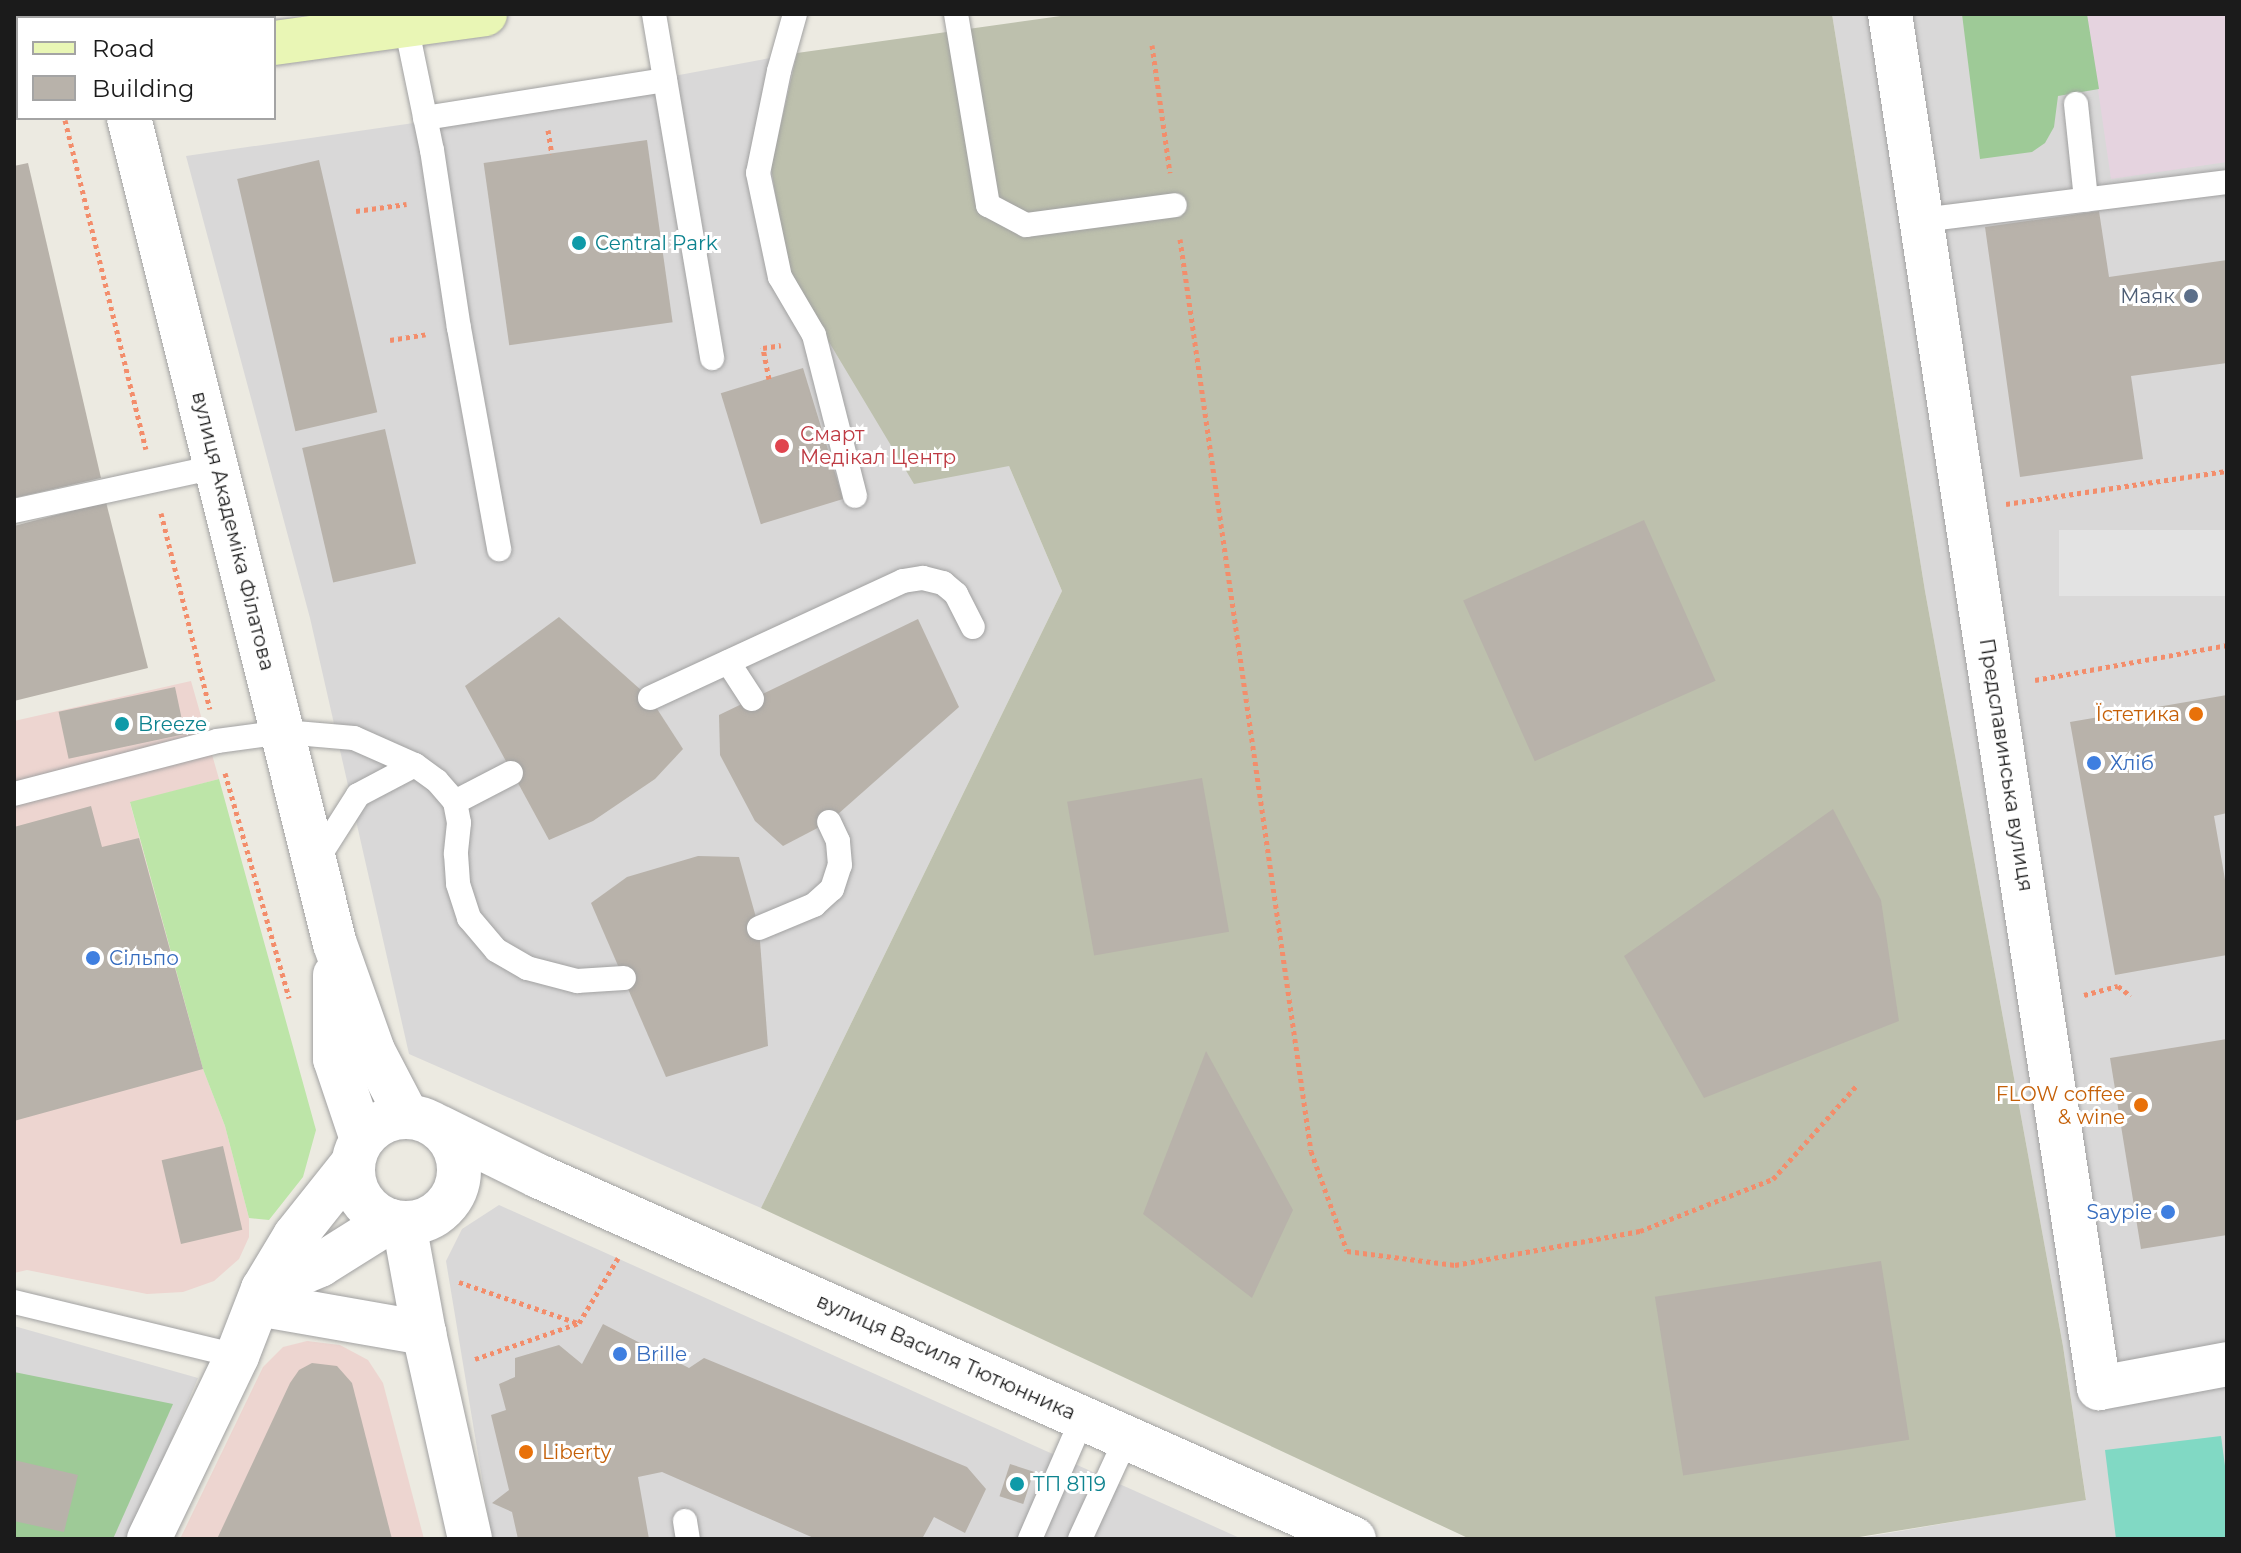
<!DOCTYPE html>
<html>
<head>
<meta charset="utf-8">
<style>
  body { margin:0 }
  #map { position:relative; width:2241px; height:1553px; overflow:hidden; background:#eceae1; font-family:Montserrat,sans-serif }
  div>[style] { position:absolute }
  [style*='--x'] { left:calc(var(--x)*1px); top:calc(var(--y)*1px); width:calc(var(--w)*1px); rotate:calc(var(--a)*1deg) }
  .residential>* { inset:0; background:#d9d8d8 }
  .commercial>* { inset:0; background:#edd5d0 }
  .industrial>* { inset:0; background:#e5d3df }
  .construction>* { inset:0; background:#bdc0ad }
  .grass>* { inset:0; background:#bde5a8 }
  .forest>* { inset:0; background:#9eca97 }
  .pitch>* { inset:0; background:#81d9c4 }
  .parking>* { inset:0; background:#e3e3e3; transform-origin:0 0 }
  .building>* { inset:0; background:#b8b2aa; transform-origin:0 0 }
  .path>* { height:5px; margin-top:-2.5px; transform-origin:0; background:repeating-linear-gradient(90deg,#f38d6b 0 4px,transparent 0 8px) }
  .roads { filter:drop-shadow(0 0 2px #a2a2a2) drop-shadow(0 0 2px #a2a2a2) }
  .lane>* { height:24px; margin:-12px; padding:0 12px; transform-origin:12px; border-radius:12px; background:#fff }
  .street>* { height:44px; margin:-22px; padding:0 22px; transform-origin:22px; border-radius:22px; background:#fff }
  .street>.ring { margin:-22px; padding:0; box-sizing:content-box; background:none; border:44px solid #fff; border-radius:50% }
  .secondary>* { height:44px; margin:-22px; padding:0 22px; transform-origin:22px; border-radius:22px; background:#e9f6b5 }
  .dots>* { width:22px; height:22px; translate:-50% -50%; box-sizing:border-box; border:4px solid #fff; border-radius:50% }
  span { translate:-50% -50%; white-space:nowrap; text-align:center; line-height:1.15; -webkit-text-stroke:6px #fff; paint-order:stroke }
  .culture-label { font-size:20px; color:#0d838f }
  .left { translate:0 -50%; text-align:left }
  .service-label { font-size:20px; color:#4e5e75 }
  .right { translate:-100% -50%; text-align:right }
  .health-label { font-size:20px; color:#be3a42 }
  .street-label { font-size:20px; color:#1b1b1b }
  .food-label { font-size:20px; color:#c56008 }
  .shop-label { font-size:20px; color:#366cbe }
  .frame { position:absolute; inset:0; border:16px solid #1b1b1b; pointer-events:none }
  .legend { position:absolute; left:16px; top:16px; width:260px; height:104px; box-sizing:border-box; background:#fff; border:2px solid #a4a4a4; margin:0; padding:10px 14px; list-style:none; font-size:24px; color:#1b1b1b }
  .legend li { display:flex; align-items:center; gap:16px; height:40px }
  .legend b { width:40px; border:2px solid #a4a4a4 }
</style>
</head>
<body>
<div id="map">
  <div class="residential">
    <div style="clip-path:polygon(1832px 14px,2227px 14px,2227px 1539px,1854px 1539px,2086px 1499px,2063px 1346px,1925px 591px)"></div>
    <div style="clip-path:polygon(797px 53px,771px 167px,1009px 466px,1062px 591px,761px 1208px,409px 1054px,310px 618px,186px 156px,448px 118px)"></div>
    <div style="clip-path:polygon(499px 1205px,1242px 1539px,492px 1539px,446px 1261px,462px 1229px)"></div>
    <div style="clip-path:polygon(14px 1326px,198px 1378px,129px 1539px,14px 1539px)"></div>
  </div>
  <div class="commercial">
    <div style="clip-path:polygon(191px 681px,219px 779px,130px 803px,203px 1069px,225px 1126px,249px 1218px,249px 1237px,239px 1259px,214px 1281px,183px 1292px,147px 1294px,27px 1270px,14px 1273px,14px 721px)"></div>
    <div style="clip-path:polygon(307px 1341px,340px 1345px,368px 1360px,383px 1383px,424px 1539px,180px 1539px,263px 1367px,283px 1347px)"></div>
  </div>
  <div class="industrial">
    <div style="clip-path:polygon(2087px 14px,2227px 14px,2227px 162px,2111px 179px)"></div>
  </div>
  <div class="construction">
    <div style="clip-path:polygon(1075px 14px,1832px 14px,1925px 591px,2063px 1346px,2086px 1500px,1847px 1539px,1470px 1539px,761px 1208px,1062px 591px,1009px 466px,914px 484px,820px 327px,786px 262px,771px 167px,797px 53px)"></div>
  </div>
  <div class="grass">
    <div style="clip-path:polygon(219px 779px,316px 1130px,303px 1177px,269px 1220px,249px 1218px,225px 1126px,203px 1069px,130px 802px)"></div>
  </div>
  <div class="forest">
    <div style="clip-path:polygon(1962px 14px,2087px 14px,2099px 89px,2058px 96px,2054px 127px,2045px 143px,2032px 152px,1980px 159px)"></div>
    <div style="clip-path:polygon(14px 1372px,173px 1404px,113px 1539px,14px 1539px)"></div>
  </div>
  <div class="pitch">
    <div style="clip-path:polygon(2221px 1436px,2227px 1481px,2227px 1539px,2116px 1539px,2105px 1450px)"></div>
  </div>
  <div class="parking">
    <div style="left:2227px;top:530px;width:66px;height:168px;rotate:90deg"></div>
  </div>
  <div class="building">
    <div style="left:647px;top:140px;width:184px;height:165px;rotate:82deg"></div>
    <div style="left:319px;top:160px;width:259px;height:84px;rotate:77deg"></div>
    <div style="clip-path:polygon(28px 163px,101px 478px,14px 498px,14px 166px)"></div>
    <div style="clip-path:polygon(2099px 211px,2109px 277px,2227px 260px,2227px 363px,2131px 376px,2143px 459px,2020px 477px,1985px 227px)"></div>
    <div style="left:803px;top:368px;width:137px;height:86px;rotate:73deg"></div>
    <div style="left:385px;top:429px;width:138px;height:85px;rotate:77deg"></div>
    <div style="clip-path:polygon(106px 502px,148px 668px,14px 701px,14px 526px)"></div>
    <div style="left:1644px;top:520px;width:176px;height:198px;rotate:66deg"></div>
    <div style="clip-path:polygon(559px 617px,650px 698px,683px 749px,655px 779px,593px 821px,549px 840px,465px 686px)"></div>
    <div style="clip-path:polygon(918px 619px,959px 707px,829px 822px,783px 846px,755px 821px,720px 755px,719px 715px)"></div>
    <div style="left:175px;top:687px;width:48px;height:119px;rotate:78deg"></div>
    <div style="clip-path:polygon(2227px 695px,2227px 813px,2214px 816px,2227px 891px,2227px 955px,2115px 975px,2070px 722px)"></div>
    <div style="left:1202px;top:778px;width:156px;height:137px;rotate:80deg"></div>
    <div style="clip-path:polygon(91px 806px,102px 847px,139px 838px,203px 1069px,14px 1121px,14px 827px)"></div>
    <div style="clip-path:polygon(1833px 809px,1881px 900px,1899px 1021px,1704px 1098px,1624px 956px)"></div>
    <div style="clip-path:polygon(698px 856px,739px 857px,759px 928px,768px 1046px,666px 1077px,591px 903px,627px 877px)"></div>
    <div style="clip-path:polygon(2227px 1039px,2227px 1235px,2141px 1249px,2110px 1058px)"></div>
    <div style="clip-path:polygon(1206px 1051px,1293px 1210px,1252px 1298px,1143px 1214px)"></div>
    <div style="left:223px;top:1146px;width:86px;height:63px;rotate:77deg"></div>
    <div style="left:1881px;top:1261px;width:181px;height:229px;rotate:81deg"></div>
    <div style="clip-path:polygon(603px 1324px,689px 1368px,704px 1358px,967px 1467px,986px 1489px,965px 1533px,934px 1517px,922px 1539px,816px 1539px,662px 1472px,638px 1477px,649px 1539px,518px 1539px,512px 1512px,492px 1503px,509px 1490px,491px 1415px,506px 1410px,499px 1384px,515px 1377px,515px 1358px,559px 1345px,582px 1364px)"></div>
    <div style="clip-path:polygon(312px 1363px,337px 1366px,352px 1383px,392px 1539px,217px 1539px,290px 1383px,299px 1370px)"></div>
    <div style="clip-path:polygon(14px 1460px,78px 1475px,64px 1532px,14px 1521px)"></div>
    <div style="left:1010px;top:1464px;width:25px;height:34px;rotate:18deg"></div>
  </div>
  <div class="path">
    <div style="--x:36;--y:14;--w:4;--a:76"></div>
    <div style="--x:1152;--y:45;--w:129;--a:82"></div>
    <div style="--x:65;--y:120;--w:339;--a:76.2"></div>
    <div style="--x:548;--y:130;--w:24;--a:81"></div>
    <div style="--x:356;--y:211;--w:51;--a:-7.8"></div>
    <div style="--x:1180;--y:239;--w:921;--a:81.83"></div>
    <div style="--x:1311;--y:1151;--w:106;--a:70.2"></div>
    <div style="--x:1347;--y:1251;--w:109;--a:7.4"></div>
    <div style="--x:1455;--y:1265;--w:188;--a:-10.4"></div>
    <div style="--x:1640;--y:1231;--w:143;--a:-21.4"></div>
    <div style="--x:1773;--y:1179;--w:127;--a:-48.2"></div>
    <div style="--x:390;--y:340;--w:36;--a:-9"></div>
    <div style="--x:769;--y:379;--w:32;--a:-101"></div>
    <div style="--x:763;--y:348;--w:18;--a:-9"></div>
    <div style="--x:2006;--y:504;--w:223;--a:-8.5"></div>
    <div style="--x:161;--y:513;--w:202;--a:76"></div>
    <div style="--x:2035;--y:680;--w:195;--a:-10.3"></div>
    <div style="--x:225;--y:773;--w:234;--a:74.1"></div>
    <div style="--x:2084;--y:995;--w:35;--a:-15"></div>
    <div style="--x:2118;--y:986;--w:16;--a:38"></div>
    <div style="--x:459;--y:1282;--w:126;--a:19"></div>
    <div style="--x:475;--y:1359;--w:110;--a:-19.1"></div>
    <div style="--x:579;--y:1323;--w:76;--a:-59"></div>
  </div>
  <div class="roads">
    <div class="lane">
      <div style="--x:654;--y:14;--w:349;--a:80.4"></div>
      <div style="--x:795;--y:14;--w:59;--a:105.7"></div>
      <div style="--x:779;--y:71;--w:104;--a:101.6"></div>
      <div style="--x:758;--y:173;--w:106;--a:78.1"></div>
      <div style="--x:780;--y:277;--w:67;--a:59.6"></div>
      <div style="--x:814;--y:335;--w:166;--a:75.7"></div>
      <div style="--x:956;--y:14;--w:194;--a:80.5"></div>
      <div style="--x:988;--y:205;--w:43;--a:27.8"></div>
      <div style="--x:1026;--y:225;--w:150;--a:-7.6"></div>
      <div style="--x:406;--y:25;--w:128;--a:78.3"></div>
      <div style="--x:432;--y:150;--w:180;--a:81.4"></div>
      <div style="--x:459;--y:328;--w:225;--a:79.7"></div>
      <div style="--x:2076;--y:104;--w:96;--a:84"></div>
      <div style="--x:425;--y:118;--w:243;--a:-9"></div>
      <div style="--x:1922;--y:220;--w:307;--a:-7.1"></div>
      <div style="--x:14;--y:511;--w:207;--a:-12.3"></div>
      <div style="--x:728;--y:662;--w:44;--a:57"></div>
      <div style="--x:650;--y:698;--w:279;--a:-24.8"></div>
      <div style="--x:903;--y:581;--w:20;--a:-9"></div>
      <div style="--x:923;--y:578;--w:21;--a:14"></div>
      <div style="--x:943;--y:583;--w:17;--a:40"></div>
      <div style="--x:956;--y:594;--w:37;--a:63"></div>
      <div style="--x:14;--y:794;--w:210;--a:-14.6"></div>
      <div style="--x:217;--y:741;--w:68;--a:-7.7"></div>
      <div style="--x:284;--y:732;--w:70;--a:4.9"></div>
      <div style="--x:354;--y:738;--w:67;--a:23.9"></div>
      <div style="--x:415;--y:765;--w:27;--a:36"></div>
      <div style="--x:437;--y:781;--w:28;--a:49"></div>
      <div style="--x:455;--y:802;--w:21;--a:79"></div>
      <div style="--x:459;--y:823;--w:31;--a:96"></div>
      <div style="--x:456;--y:854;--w:30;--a:86"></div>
      <div style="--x:458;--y:884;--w:36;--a:72"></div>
      <div style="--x:469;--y:918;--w:42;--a:49.8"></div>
      <div style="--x:496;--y:950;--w:36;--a:30"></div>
      <div style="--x:527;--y:968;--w:52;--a:14.6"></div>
      <div style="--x:577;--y:981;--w:47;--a:-3.7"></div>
      <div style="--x:455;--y:802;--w:63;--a:-27.4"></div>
      <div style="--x:316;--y:861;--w:78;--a:-57.5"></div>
      <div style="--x:358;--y:795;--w:64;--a:-27.8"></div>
      <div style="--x:759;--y:928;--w:60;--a:-22.7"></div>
      <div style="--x:814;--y:905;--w:24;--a:-42"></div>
      <div style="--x:832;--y:889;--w:25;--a:-72"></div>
      <div style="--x:840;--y:865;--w:24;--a:-95"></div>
      <div style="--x:838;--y:841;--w:21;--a:-115"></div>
      <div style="--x:14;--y:1302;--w:229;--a:13.6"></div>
      <div style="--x:685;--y:1521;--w:18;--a:81"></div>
      <div style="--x:1030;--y:1539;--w:133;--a:-66.5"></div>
      <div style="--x:1080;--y:1539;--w:112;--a:-65.3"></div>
    </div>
    <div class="street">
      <div style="--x:101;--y:14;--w:4;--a:76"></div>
      <div style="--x:1890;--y:14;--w:1390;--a:81.35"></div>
      <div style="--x:2099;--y:1388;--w:130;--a:-10.6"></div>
      <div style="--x:129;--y:118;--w:851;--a:76"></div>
      <div style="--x:335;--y:944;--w:114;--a:70.4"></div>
      <div style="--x:373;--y:1051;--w:73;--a:62.4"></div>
      <div style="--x:335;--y:975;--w:84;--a:90"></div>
      <div style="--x:335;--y:1059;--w:84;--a:71.4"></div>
      <div class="ring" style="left:353px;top:1117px;width:62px;height:62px"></div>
      <div style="--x:439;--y:1127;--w:110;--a:26.3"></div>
      <div style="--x:538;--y:1176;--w:893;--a:23.98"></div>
      <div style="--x:404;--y:1224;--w:111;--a:79.6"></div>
      <div style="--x:424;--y:1333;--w:211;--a:77.4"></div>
      <div style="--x:263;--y:1289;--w:62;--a:-22.8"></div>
      <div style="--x:320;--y:1265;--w:83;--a:-32.2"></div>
      <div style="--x:258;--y:1304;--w:169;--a:9.9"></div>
      <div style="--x:149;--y:1539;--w:203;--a:-64.3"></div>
      <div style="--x:237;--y:1356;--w:72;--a:-68.8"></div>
      <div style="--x:263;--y:1289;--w:62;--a:-58.9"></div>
      <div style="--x:295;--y:1236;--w:93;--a:-51.5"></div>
    </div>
    <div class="secondary">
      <div style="--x:274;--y:43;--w:213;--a:-7.8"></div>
      <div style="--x:14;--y:79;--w:4;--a:-14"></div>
    </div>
  </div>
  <div class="dots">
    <div style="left:579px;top:243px;background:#0f9aa8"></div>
    <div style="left:2191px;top:296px;background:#5c6f8a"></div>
    <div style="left:782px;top:446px;background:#e0444e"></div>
    <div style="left:2196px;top:714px;background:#e8710a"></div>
    <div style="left:122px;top:724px;background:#0f9aa8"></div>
    <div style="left:2094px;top:763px;background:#3f7fe0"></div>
    <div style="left:93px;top:958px;background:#3f7fe0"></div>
    <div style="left:2141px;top:1105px;background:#e8710a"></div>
    <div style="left:2168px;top:1212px;background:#3f7fe0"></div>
    <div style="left:620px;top:1354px;background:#3f7fe0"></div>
    <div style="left:526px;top:1452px;background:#e8710a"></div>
    <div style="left:1017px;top:1484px;background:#0f9aa8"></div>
  </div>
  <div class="culture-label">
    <span class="left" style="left:595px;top:243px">Central Park</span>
    <span class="left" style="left:138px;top:724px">Breeze</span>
    <span class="left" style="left:1033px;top:1484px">ТП 8119</span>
  </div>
  <div class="service-label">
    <span class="right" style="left:2175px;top:296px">Маяк</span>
  </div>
  <div class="health-label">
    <span class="left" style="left:800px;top:446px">Смарт<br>Медікал Центр</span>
  </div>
  <div class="street-label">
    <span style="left:233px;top:531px;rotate:76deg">вулиця Академіка Філатова</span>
    <span style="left:2006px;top:765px;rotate:81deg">Предславинська вулиця</span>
    <span style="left:946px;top:1357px;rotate:24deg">вулиця Василя Тютюнника</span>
  </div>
  <div class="food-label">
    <span class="right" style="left:2180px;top:714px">Їстетика</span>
    <span class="right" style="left:2125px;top:1106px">FLOW coffee<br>&amp; wine</span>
    <span class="left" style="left:542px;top:1452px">Liberty</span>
  </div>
  <div class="shop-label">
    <span class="left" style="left:2110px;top:763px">Хліб</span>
    <span class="left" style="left:109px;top:958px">Сільпо</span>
    <span class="right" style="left:2152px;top:1212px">Saypie</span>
    <span class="left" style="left:636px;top:1354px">Brille</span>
  </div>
  <div class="frame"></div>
  <ul class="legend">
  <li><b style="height:10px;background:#e9f6b5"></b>Road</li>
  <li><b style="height:22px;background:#b8b2aa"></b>Building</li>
  </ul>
</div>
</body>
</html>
